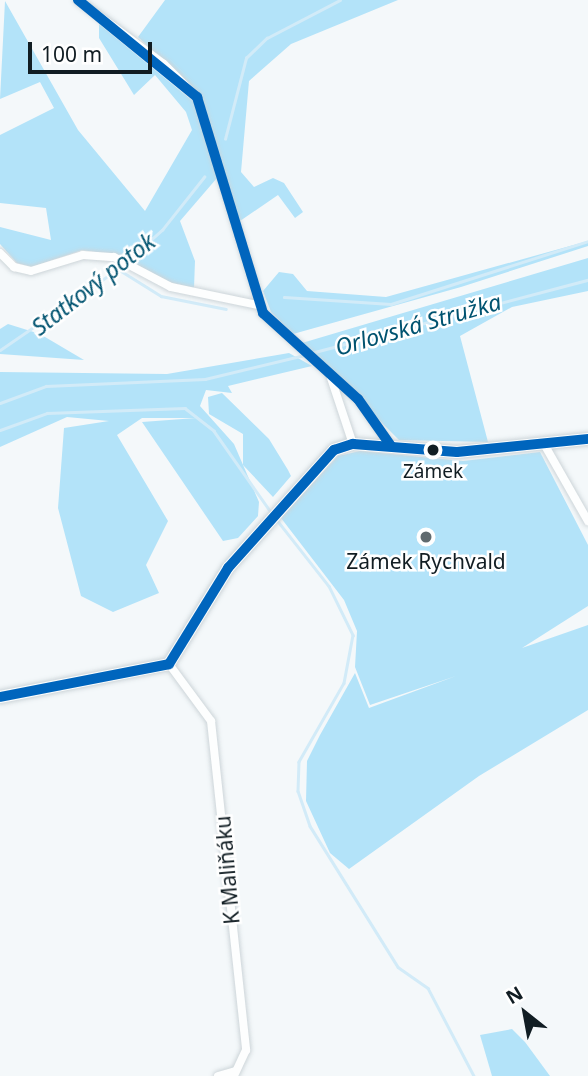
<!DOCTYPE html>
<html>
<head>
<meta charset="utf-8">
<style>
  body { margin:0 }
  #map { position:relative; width:588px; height:1076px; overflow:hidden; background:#f4f8fa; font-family:"Noto Sans",sans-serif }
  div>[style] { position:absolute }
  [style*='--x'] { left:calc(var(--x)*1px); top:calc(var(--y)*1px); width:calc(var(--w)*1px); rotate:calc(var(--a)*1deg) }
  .green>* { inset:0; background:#b3e3f9 }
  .stream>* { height:2.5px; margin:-1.25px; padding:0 1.25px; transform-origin:1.25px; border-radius:1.25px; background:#d2ebf8 }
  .roads { filter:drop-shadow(0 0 2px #cdd5d9) drop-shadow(0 0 2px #cdd5d9) }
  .minor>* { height:8px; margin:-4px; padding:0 4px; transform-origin:4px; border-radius:4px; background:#fdfefe }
  .secondary>* { height:12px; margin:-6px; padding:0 6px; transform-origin:6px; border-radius:6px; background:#fdfefe }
  .bus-1>* { height:10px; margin:-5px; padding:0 5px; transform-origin:5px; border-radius:5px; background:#0065bd }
  .dots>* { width:19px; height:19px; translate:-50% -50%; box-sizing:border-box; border:4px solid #fff; border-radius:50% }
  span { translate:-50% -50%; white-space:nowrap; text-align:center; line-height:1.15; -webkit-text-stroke:5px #fff; paint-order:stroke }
  .bus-label { font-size:19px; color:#111d23 }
  .poi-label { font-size:21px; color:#111d23 }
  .street-label { font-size:21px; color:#111d23 }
  .water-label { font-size:23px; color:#005370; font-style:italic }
  .north { position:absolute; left:490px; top:978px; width:70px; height:70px; -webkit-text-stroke:5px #fff; paint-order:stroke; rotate:329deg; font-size:19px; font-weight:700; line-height:28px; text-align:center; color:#111d23 }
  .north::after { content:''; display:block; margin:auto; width:24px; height:32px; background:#111d23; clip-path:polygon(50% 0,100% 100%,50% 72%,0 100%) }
  .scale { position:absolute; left:28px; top:42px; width:124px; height:32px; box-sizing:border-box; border:4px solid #111d23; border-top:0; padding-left:9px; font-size:21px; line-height:24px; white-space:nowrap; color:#111d23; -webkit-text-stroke:5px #fff; paint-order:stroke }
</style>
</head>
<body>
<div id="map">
  <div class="green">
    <div style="clip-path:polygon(165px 0,398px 0,291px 44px,249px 81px,241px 172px,254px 187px,273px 178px,284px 183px,303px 212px,295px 218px,278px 195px,240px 221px,200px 94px,138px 37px)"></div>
    <div style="clip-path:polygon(5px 1px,78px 130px,145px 211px,192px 130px,186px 112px,155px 75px,134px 95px,99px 38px,99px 24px,194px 102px,217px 178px,180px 221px,195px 261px,194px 288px,157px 279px,115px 255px,82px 250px,32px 267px,17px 263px,0 244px,0 227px,51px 240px,46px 208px,0 203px,0 135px,54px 108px,40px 82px,0 99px)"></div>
    <div style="clip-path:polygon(588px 241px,588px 246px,461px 287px,293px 334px,271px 312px,263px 291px,279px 272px,293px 274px,307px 291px,386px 297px)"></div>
    <div style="clip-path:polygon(588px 258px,588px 291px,512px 307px,460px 336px,488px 442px,399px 440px,302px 343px)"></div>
    <div style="clip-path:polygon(8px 324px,40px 334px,84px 360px,0 354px,0 329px)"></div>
    <div style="clip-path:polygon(289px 353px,312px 366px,228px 386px,232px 393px,206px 390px,200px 406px,234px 444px,259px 502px,258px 516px,238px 538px,223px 541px,142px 422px,196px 418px,142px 418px,117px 435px,168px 521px,146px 565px,159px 593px,113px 612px,81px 596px,58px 508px,64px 428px,109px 421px,67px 417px,0 447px,0 372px,167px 374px)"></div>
    <div style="clip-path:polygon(222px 393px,269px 439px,288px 470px,291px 476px,273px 497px,243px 465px,243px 434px,209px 414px,208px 397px)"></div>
    <div style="clip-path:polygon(360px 451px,463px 461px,540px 452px,588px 545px,588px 606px,522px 648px,588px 625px,588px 710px,479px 776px,349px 869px,330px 853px,306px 801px,307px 761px,320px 735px,355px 673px,369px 708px,456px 676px,370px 705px,355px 667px,357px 631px,344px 600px,281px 518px,338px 456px)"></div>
    <div style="clip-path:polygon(512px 1029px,525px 1042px,550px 1076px,492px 1076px,480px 1035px)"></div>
  </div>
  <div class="stream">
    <div style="--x:225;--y:139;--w:84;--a:-75.5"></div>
    <div style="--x:246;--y:58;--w:29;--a:-44"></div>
    <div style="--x:267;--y:38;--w:82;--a:-27.5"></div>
    <div style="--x:118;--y:269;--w:51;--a:32.1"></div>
    <div style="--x:161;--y:296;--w:66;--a:11.3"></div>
    <div style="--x:284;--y:297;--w:107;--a:3.7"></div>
    <div style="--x:391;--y:304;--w:207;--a:-17.7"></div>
    <div style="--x:0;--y:350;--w:143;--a:-34.5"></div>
    <div style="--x:118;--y:269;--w:59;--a:-41.6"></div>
    <div style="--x:162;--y:230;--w:68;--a:-51.6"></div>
    <div style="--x:311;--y:353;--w:286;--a:-14.8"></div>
    <div style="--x:0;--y:403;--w:49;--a:-20.3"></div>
    <div style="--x:46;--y:386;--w:159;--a:-2.5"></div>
    <div style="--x:205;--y:379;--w:103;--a:-13.5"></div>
    <div style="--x:0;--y:430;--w:50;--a:-19.9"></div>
    <div style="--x:47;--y:413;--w:138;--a:-2.1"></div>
    <div style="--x:185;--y:408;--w:37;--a:38"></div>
    <div style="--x:214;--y:431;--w:99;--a:54.9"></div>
    <div style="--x:277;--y:520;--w:84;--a:51.8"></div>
    <div style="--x:329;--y:586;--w:55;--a:63.9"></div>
    <div style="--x:353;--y:635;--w:49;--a:100.6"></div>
    <div style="--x:344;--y:683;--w:91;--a:119.7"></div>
    <div style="--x:299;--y:762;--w:29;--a:92"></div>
    <div style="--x:298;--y:791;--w:37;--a:71"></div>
    <div style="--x:310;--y:826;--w:166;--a:58"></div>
    <div style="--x:398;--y:967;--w:37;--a:35"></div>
    <div style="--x:428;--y:988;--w:99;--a:62.4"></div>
  </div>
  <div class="roads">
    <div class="minor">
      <div style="--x:78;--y:0;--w:107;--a:36.7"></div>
      <div style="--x:164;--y:64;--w:47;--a:45"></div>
      <div style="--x:197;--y:97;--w:226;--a:73"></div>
      <div style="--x:263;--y:313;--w:128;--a:42.2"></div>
      <div style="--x:358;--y:399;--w:57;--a:54.9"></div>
      <div style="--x:0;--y:253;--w:20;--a:45"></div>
      <div style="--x:14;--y:267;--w:17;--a:13"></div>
      <div style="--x:31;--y:271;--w:54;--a:-17.1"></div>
      <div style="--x:83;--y:255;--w:31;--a:4"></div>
      <div style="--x:114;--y:257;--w:64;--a:27.8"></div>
      <div style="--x:171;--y:287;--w:89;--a:11.7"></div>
      <div style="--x:331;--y:378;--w:70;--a:71.6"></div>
      <div style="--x:544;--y:444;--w:89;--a:60.3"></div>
      <div style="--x:169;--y:664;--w:71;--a:53.6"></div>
      <div style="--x:211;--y:721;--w:331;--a:83.9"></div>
      <div style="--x:246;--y:1050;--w:29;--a:115"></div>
      <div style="--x:218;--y:1076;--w:18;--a:-16"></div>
    </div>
    <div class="secondary">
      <div style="--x:0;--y:697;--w:172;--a:-11"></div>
      <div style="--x:169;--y:664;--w:113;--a:-58.4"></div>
      <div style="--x:228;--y:568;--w:159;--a:-48.1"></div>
      <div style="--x:334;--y:450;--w:20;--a:-18"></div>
      <div style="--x:353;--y:444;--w:104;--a:4.4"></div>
      <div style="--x:457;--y:452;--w:132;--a:-5.7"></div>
    </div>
  </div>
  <div class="bus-1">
    <div style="--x:78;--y:0;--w:154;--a:39.2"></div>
    <div style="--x:197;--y:97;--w:226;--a:73"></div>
    <div style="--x:263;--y:313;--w:128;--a:42.2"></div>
    <div style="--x:358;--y:399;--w:57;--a:54.9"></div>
    <div style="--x:0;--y:697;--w:172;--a:-11"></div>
    <div style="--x:169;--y:664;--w:113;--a:-58.4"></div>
    <div style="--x:228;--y:568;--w:159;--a:-48.1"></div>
    <div style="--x:334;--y:450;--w:20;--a:-18"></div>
    <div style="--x:353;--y:444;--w:104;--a:4.4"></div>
    <div style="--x:457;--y:452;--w:132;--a:-5.7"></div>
  </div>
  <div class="dots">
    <div style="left:433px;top:450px;background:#111d23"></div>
    <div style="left:426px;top:537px;background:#606a6e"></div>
  </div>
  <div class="bus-label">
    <span style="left:433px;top:472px">Zámek</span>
  </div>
  <div class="poi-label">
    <span style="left:426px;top:561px">Zámek Rychvald</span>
  </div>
  <div class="street-label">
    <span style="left:227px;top:870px;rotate:-95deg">K Maliňáku</span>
  </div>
  <div class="water-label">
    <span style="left:93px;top:284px;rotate:-38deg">Statkový potok</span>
    <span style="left:418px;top:324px;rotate:-16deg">Orlovská Stružka</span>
  </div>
  <div class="north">N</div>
  <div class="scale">100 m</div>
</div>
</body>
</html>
